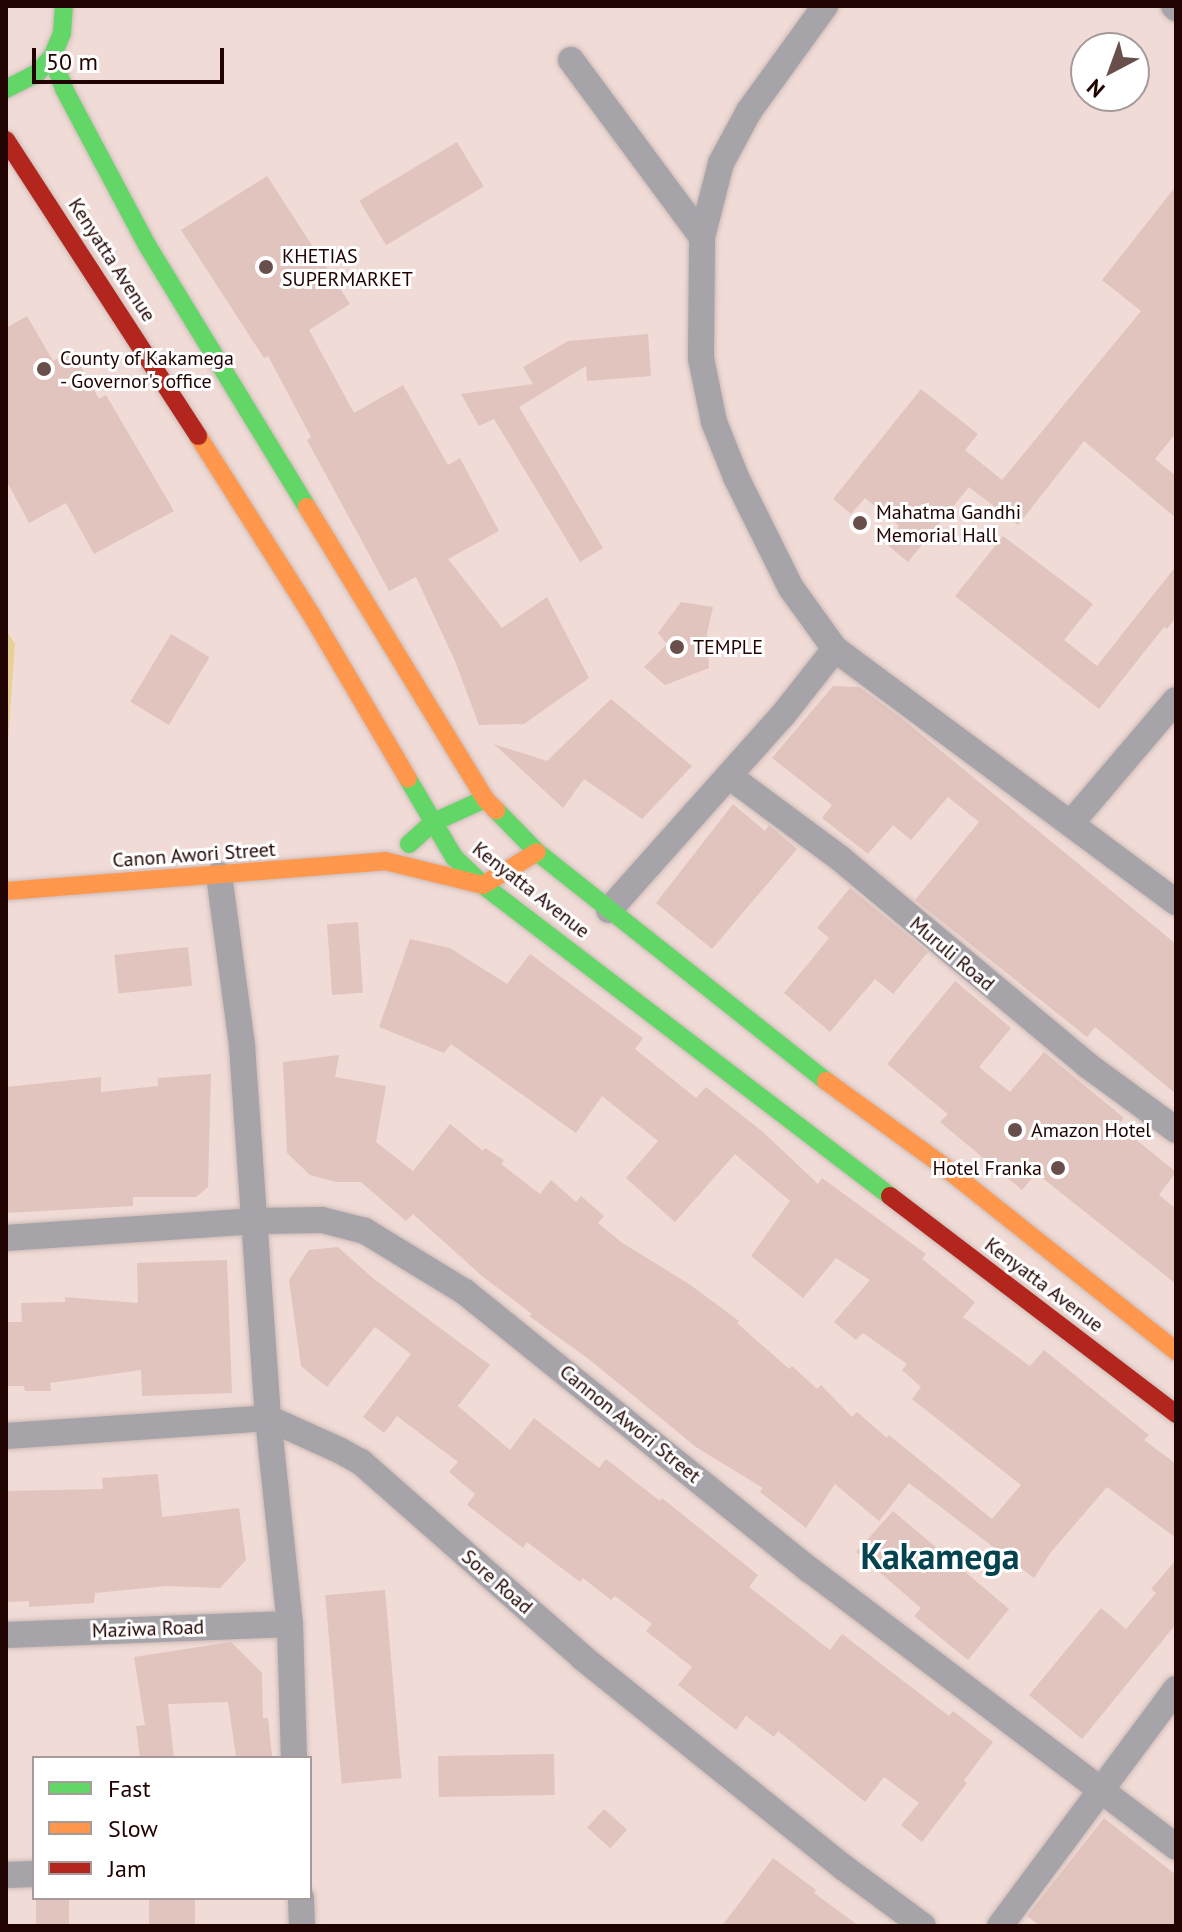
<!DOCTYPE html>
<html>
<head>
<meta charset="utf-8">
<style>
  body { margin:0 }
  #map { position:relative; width:1182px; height:1932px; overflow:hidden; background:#f0dbd6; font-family:"PT Sans",sans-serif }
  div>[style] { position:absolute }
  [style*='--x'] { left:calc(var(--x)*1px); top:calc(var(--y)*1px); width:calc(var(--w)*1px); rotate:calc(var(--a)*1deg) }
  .green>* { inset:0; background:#e9d097 }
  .building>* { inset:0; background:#e1c4bd; transform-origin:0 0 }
  .roads { filter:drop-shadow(0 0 2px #ccbab6) drop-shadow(0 0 2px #ccbab6) }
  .street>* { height:26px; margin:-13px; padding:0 13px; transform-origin:13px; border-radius:13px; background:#a6a3a9 }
  .fast>* { height:18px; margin:-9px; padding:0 9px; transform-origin:9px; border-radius:9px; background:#63d668 }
  .slow>* { height:18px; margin:-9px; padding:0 9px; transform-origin:9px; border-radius:9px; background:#ff974d }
  .jam>* { height:18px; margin:-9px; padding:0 9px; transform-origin:9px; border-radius:9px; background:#b3261e }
  .dots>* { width:22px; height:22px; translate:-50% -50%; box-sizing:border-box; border:4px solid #fff; border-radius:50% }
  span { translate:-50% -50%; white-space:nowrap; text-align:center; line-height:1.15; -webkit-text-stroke:6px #fff; paint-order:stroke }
  .poi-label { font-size:20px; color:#210401 }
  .left { translate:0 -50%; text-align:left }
  .right { translate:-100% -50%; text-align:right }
  .street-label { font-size:20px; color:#210401 }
  .town-label { font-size:36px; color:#05434f; font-weight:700 }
  .frame { position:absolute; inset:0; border:8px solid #210401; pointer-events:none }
  .legend { position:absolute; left:32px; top:1756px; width:280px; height:144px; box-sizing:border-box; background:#fff; border:2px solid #a69b99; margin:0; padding:10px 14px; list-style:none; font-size:24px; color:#210401 }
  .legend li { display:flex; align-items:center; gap:16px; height:40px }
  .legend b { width:40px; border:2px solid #a69b99 }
  .north { position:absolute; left:1070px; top:32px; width:80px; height:80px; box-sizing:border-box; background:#fff; border:2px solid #a69b99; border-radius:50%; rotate:221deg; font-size:22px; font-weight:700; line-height:32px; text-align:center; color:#210401 }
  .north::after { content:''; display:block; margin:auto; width:28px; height:36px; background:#694f4c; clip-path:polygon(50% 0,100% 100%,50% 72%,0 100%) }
  .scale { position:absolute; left:32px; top:48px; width:192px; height:36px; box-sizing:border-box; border:4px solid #210401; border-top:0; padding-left:10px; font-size:24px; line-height:28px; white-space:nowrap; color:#210401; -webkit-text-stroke:6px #fff; paint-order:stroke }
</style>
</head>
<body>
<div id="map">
  <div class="green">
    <div style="clip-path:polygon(6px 630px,15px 644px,6px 767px)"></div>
  </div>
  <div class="building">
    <div style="left:457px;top:142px;width:52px;height:114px;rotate:59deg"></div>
    <div style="clip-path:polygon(267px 176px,350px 304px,309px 330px,354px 413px,403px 385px,448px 465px,460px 458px,499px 531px,448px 559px,502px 628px,547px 597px,589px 678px,524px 724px,479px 725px,455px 661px,416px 577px,389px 591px,307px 440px,311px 437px,268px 356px,264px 358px,181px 230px)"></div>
    <div style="clip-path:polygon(1176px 186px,1176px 433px,1155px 459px,1176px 476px,1176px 518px,1084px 441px,1018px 525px,969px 487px,908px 562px,885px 543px,899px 526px,865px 498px,851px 514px,833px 499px,921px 389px,978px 434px,965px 450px,1002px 480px,1141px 311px,1102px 280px)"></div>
    <div style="clip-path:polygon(27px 316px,53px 361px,72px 351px,99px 399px,106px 395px,174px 511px,94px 554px,66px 503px,29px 523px,6px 480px,6px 328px)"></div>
    <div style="clip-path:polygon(648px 334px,651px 376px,587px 381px,586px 366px,519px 407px,603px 548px,580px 562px,494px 419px,479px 426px,461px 394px,533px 384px,523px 367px,568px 341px)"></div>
    <div style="clip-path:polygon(1003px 536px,1093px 604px,1064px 640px,1097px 666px,1176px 566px,1176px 617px,1167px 629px,1164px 627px,1099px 709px,955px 596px)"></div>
    <div style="clip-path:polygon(681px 602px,713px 607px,707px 634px,709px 668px,665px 685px,644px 667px,667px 644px,658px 633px)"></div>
    <div style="left:171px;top:634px;width:45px;height:79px;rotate:31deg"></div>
    <div style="clip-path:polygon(833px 686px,859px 687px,900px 717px,1176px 944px,1176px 1094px,1095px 1027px,1087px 1037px,915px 900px,979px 822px,948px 797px,911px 840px,893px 825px,868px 854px,822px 818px,832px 805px,772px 758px)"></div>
    <div style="clip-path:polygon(611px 699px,692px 766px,642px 819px,584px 779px,563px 808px,494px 744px,547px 761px)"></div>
    <div style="clip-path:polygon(733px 804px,765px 831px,769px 825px,797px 849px,712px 949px,656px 903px)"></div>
    <div style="clip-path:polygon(850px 888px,928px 952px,893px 994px,875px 979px,830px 1032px,784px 993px,829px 938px,817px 928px)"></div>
    <div style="left:358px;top:922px;width:71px;height:31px;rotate:86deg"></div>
    <div style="clip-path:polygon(410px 939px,450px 948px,507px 984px,530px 954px,643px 1038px,635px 1049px,696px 1098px,706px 1087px,763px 1132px,818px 1184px,822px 1178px,926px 1254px,922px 1259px,975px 1302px,963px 1317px,1030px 1366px,1044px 1350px,1149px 1435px,1144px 1440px,1176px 1464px,1176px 1538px,1107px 1487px,1051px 1552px,1034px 1578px,909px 1483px,879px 1521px,835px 1484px,806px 1528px,760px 1492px,763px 1488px,696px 1447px,590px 1360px,529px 1316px,532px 1314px,482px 1276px,413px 1214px,406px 1221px,361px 1182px,336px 1182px,310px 1175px,287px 1153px,283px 1062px,339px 1055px,335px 1077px,386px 1086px,376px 1142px,413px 1171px,450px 1124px,483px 1151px,485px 1148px,504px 1160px,501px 1164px,540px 1194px,551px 1180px,576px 1202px,581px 1196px,604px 1216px,598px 1223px,621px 1242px,689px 1284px,739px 1321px,737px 1323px,789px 1369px,792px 1366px,817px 1389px,821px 1385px,852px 1417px,857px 1412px,887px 1438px,889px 1435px,992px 1519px,1021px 1485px,912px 1399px,921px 1387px,902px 1370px,907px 1364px,863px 1333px,856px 1340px,834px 1322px,870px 1280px,836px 1258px,803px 1298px,751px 1256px,790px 1201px,735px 1154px,675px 1222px,626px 1178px,658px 1141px,602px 1096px,576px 1133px,451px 1044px,444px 1053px,379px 1027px)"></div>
    <div style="left:188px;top:947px;width:39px;height:74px;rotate:84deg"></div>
    <div style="clip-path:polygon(955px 981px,1011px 1028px,979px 1067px,1010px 1092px,1044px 1052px,1124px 1118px,1118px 1125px,1176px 1172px,1159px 1195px,1176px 1209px,1176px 1284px,1036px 1173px,1022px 1190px,940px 1122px,948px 1114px,887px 1064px)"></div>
    <div style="clip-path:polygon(211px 1074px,208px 1187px,196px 1197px,133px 1197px,133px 1206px,6px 1213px,6px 1087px,101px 1077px,101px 1092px,158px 1086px,158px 1078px)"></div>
    <div style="clip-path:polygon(338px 1247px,374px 1279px,490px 1365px,458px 1406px,510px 1450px,534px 1418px,599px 1468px,606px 1459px,660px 1501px,662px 1498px,758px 1575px,749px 1587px,830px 1650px,842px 1634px,949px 1716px,953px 1711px,993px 1742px,964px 1780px,967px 1783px,922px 1842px,901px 1825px,919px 1803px,884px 1777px,865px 1802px,778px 1731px,774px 1737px,746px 1716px,736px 1730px,678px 1685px,692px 1667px,646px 1631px,652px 1624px,615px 1596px,611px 1600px,583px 1578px,580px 1582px,527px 1542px,523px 1548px,467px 1505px,475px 1494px,449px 1472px,458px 1462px,397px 1416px,384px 1433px,363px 1417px,411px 1354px,375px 1327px,327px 1387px,301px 1366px,289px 1280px,309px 1250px)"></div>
    <div style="clip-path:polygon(227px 1260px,232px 1393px,142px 1396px,141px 1370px,50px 1383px,51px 1391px,25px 1391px,24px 1386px,6px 1386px,6px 1322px,22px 1322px,21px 1303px,65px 1302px,65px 1297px,138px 1303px,137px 1263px)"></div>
    <div style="clip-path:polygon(158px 1474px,162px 1517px,239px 1508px,246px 1560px,220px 1588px,166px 1586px,95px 1593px,94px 1603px,29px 1607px,29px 1601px,6px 1602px,6px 1491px,103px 1489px,102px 1478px)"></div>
    <div style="clip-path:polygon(893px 1511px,1009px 1609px,968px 1660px,914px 1616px,921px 1608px,856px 1552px)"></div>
    <div style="clip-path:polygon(1176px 1560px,1176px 1624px,1082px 1739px,1029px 1695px,1101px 1608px,1126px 1629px,1156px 1593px,1151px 1589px)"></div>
    <div style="left:385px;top:1590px;width:189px;height:60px;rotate:85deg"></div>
    <div style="clip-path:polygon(231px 1642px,262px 1673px,263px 1718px,268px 1718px,272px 1756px,236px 1756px,228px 1702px,168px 1704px,174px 1758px,140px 1758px,136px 1726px,145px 1725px,134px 1657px)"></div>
    <div style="left:554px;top:1754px;width:41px;height:116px;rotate:89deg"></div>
    <div style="left:604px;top:1809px;width:31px;height:25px;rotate:42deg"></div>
    <div style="clip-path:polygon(1104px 1818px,1176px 1875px,1176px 1926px,1040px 1926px,1027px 1916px)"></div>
    <div style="clip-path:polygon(773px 1858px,816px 1890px,814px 1893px,859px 1926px,722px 1926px)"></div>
    <div style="left:36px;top:1898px;width:33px;height:28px"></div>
    <div style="left:149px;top:1898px;width:46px;height:28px"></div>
  </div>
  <div class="roads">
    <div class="street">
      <div style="--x:1174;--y:6;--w:3;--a:45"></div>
      <div style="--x:571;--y:60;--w:220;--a:53.5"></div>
      <div style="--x:835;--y:649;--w:425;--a:36.6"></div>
      <div style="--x:729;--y:776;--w:139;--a:36.5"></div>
      <div style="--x:841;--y:859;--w:321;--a:39.9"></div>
      <div style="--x:1087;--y:1065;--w:110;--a:36.1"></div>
      <div style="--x:1072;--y:822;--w:160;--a:-49.6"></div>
      <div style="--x:219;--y:875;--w:173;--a:82.3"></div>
      <div style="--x:242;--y:1046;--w:373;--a:86"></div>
      <div style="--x:268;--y:1418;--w:207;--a:83.9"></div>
      <div style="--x:290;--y:1624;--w:134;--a:88.3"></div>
      <div style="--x:609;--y:910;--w:261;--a:-48.3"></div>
      <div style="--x:783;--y:715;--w:84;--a:-51.8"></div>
      <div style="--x:835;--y:649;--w:75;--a:-125.8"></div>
      <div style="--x:791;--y:588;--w:124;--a:-116.4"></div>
      <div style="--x:736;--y:477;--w:59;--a:-111.8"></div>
      <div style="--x:714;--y:422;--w:65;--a:-101.5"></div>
      <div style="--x:701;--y:358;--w:121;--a:-89.5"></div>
      <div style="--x:702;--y:237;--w:76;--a:-75.6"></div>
      <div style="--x:721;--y:163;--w:59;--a:-61.7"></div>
      <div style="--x:749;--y:111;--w:130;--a:-54.1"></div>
      <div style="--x:6;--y:1238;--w:251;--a:-3.9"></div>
      <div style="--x:256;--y:1221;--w:66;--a:-0.9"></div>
      <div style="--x:322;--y:1220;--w:44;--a:14.3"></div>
      <div style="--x:365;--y:1231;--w:117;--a:31.4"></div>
      <div style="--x:465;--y:1292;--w:443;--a:38.9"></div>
      <div style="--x:810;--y:1570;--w:459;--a:37.1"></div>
      <div style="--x:6;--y:1436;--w:263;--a:-3.9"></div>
      <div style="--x:268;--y:1418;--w:78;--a:24.3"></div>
      <div style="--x:339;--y:1450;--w:25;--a:29"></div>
      <div style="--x:361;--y:1462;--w:296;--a:41.4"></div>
      <div style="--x:583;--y:1658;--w:334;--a:38.8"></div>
      <div style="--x:843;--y:1867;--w:99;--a:36.4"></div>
      <div style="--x:6;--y:1635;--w:284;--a:-2.2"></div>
      <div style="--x:6;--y:1875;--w:28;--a:-2"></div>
      <div style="--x:301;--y:1898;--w:28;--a:88"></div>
      <div style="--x:1000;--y:1926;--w:295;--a:-53.4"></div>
    </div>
    <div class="fast">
      <div style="--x:52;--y:57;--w:34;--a:69"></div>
      <div style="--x:64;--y:89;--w:177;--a:62"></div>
      <div style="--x:147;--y:245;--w:307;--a:58.6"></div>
      <div style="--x:6;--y:89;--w:35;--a:-27"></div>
      <div style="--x:37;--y:73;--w:22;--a:-47"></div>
      <div style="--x:52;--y:57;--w:26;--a:-67"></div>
      <div style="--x:62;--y:33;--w:27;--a:-86"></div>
      <div style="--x:408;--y:779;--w:91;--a:59.5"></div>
      <div style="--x:454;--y:857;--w:40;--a:44"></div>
      <div style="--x:483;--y:885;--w:512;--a:37.38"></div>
      <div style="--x:496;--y:810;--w:59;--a:45.7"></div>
      <div style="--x:537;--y:852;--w:369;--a:38.4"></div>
      <div style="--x:409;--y:844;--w:31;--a:-42"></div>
      <div style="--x:432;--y:823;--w:58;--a:-24.4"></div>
    </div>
    <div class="slow">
      <div style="--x:198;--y:436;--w:211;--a:57.6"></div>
      <div style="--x:311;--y:614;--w:191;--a:59.5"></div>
      <div style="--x:307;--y:507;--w:342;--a:58.6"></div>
      <div style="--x:485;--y:799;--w:16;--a:45"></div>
      <div style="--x:6;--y:891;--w:380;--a:-4.5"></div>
      <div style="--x:385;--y:861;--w:101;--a:13.8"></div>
      <div style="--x:483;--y:885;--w:63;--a:-31.4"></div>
      <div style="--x:826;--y:1081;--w:143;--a:35.9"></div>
      <div style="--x:942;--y:1165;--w:299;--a:38.5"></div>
    </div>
    <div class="jam">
      <div style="--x:6;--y:140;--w:353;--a:57"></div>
      <div style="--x:890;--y:1196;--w:360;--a:37.3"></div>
    </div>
  </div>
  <div class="dots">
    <div style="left:266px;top:267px;background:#694f4c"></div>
    <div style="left:44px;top:369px;background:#694f4c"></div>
    <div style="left:860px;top:523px;background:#694f4c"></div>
    <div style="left:677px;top:647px;background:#694f4c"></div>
    <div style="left:1015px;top:1130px;background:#694f4c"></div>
    <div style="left:1058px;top:1168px;background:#694f4c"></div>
  </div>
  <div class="poi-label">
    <span class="left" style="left:282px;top:268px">KHETIAS<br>SUPERMARKET</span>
    <span class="left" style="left:60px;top:370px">County of Kakamega<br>- Governor's office</span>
    <span class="left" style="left:876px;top:524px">Mahatma Gandhi<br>Memorial Hall</span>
    <span class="left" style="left:693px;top:647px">TEMPLE</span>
    <span class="left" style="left:1031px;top:1130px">Amazon Hotel</span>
    <span class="right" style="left:1042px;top:1168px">Hotel Franka</span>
  </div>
  <div class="street-label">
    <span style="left:112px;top:260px;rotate:57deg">Kenyatta Avenue</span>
    <span style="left:194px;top:855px;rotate:-4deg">Canon Awori Street</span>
    <span style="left:531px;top:890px;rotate:38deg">Kenyatta Avenue</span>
    <span style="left:952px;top:954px;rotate:40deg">Muruli Road</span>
    <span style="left:1044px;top:1285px;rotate:37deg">Kenyatta Avenue</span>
    <span style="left:630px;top:1424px;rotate:39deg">Cannon Awori Street</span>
    <span style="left:497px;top:1582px;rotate:41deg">Sore Road</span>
    <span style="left:148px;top:1629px;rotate:-2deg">Maziwa Road</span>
  </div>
  <div class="town-label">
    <span style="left:940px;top:1556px">Kakamega</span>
  </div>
  <div class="frame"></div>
  <ul class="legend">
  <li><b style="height:10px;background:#63d668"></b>Fast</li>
  <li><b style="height:10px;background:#ff974d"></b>Slow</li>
  <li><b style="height:10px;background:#b3261e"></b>Jam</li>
  </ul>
  <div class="north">N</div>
  <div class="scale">50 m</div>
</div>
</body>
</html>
